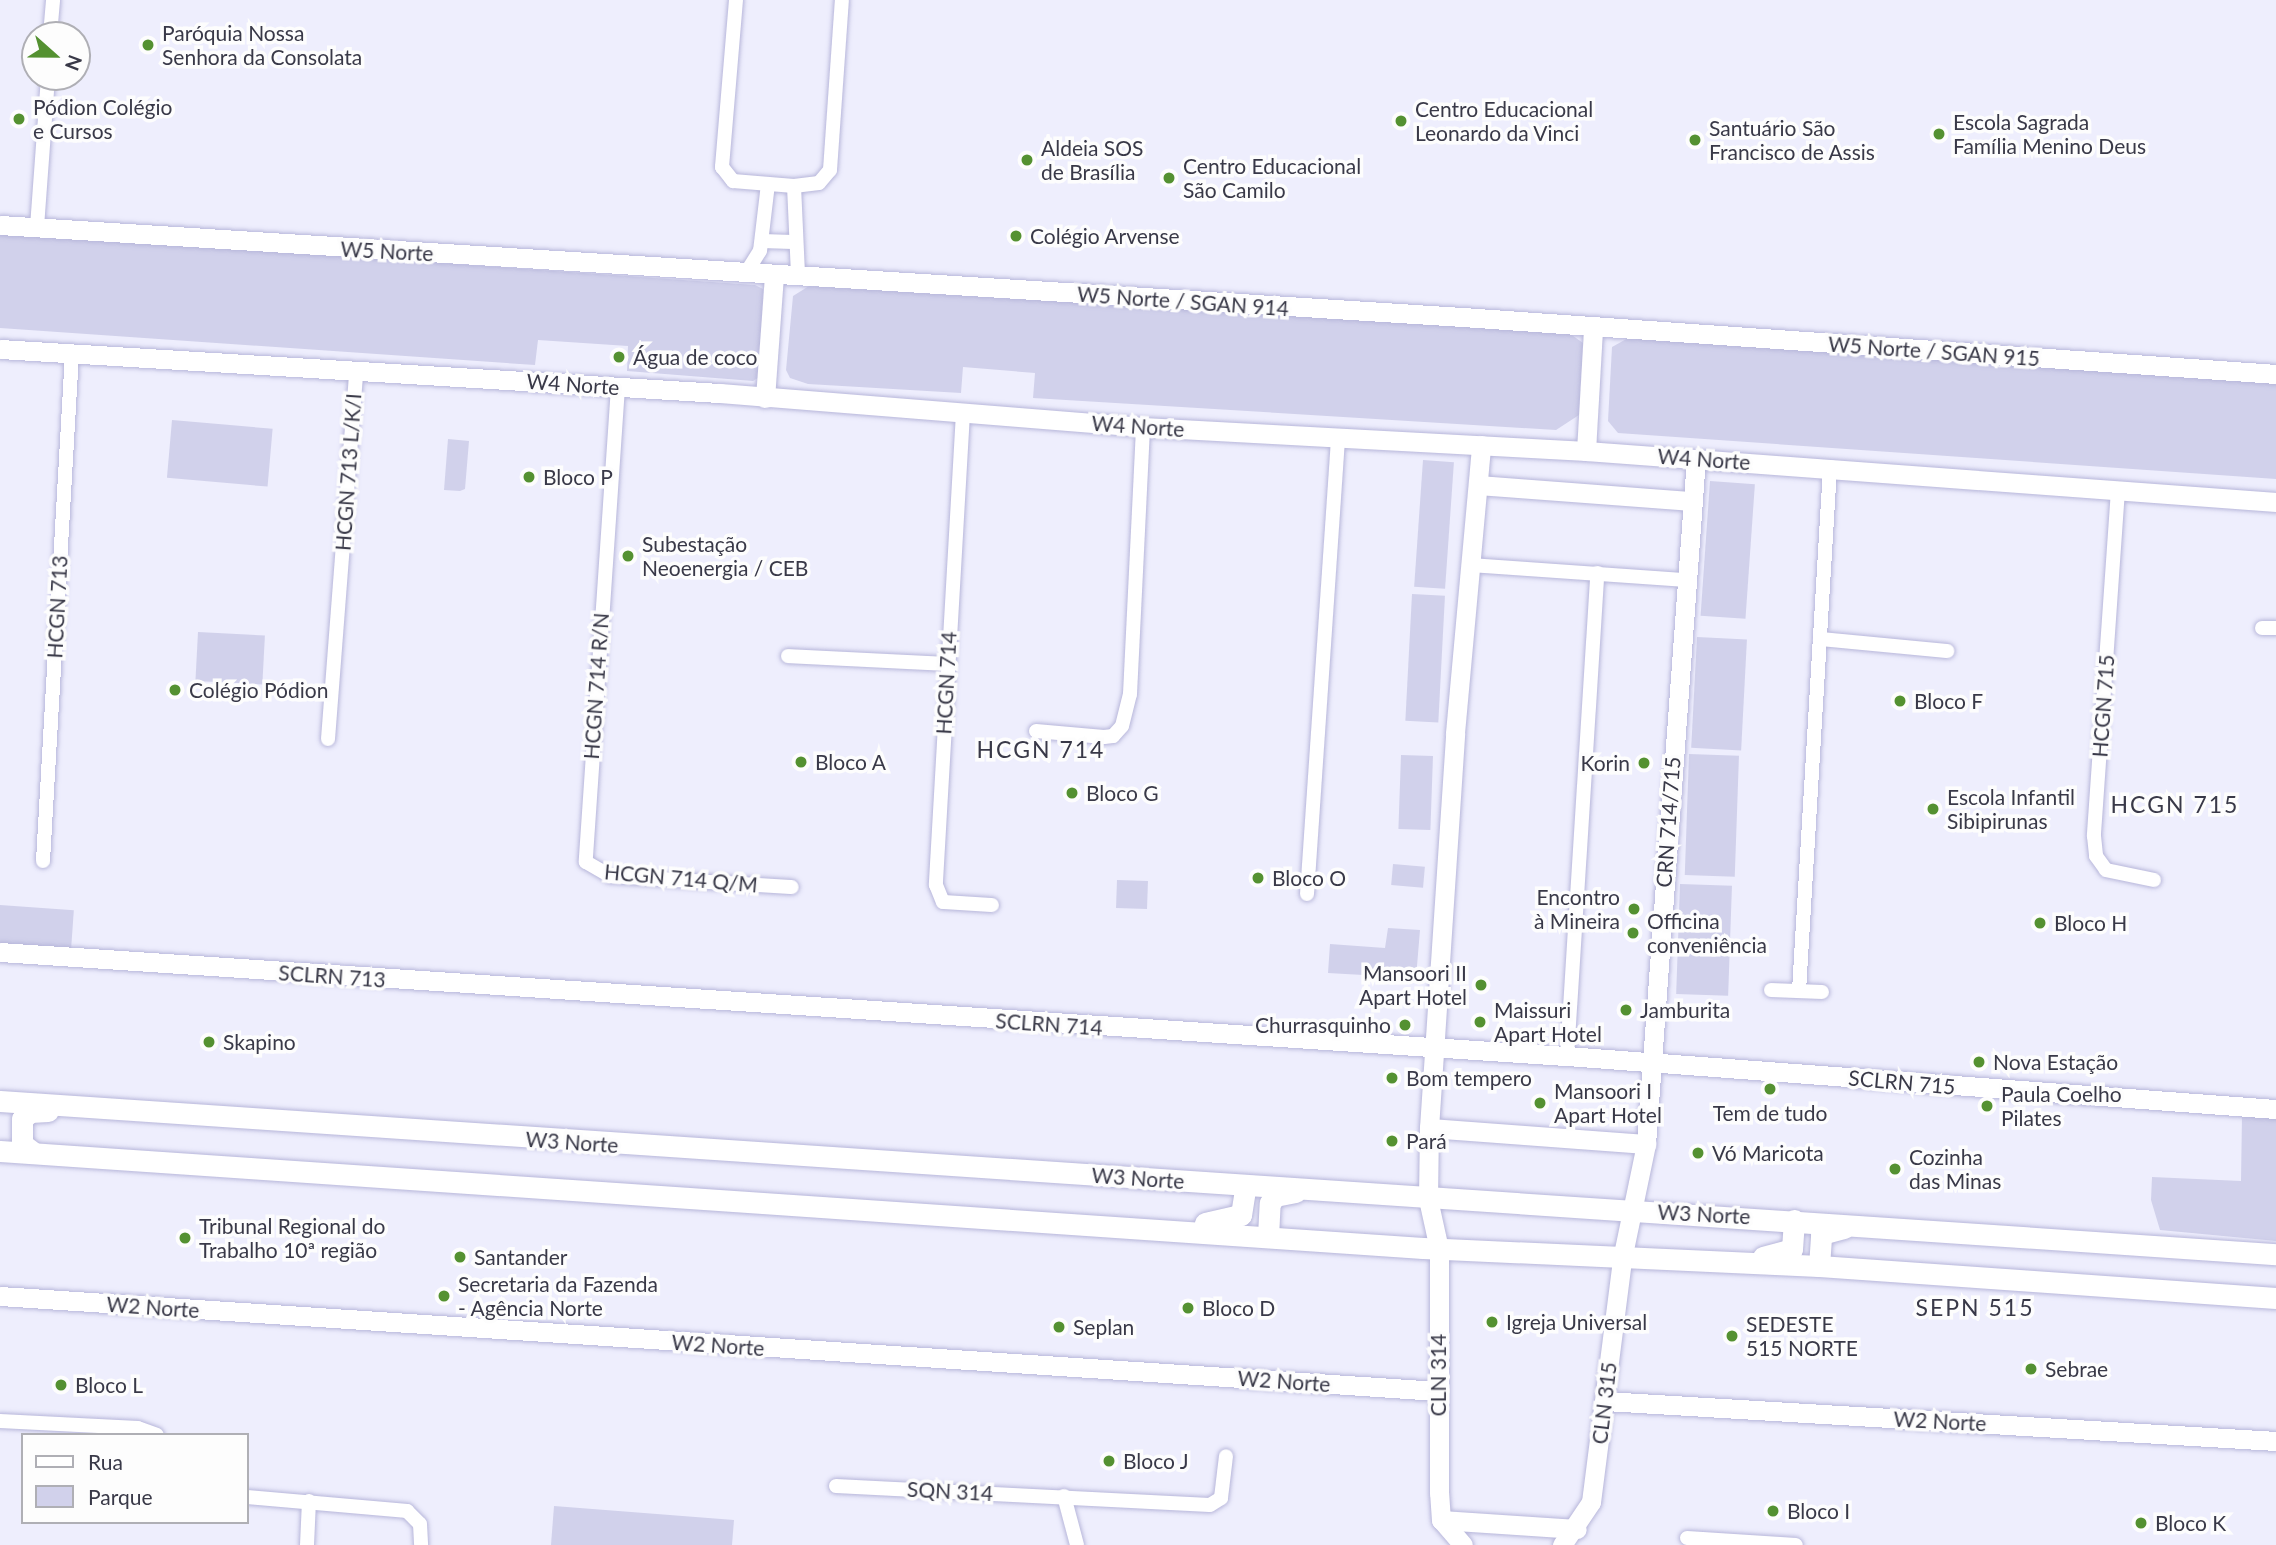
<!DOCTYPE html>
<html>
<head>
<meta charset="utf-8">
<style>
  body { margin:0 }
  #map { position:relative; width:2276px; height:1545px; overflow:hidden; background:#eeeefd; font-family:Lato,sans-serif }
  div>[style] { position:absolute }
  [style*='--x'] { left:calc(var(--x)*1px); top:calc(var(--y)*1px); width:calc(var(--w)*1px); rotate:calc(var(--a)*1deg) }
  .green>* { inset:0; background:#d1d1eb; transform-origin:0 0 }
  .roads { filter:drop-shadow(0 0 2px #b7b6da) drop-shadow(0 0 2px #b7b6da) }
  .street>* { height:14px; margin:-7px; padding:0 7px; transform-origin:7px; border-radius:7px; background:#fff }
  .secondary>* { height:19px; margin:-9.5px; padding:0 9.5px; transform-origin:9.5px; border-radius:9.5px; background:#fff }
  .primary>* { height:21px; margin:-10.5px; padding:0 10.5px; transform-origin:10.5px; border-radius:10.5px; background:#fff }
  .dots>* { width:19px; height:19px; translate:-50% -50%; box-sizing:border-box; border:4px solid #fdfdfd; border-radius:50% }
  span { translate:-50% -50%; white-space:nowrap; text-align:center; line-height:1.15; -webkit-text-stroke:7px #fdfdfd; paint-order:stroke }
  .poi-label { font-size:21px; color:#393948 }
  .left { translate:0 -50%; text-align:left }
  .right { translate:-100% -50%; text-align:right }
  .street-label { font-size:21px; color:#393948 }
  .neighbourhood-label { font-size:23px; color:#393948; letter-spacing:2px }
  .legend { position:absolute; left:21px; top:1433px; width:228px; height:91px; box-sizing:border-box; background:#fdfdfd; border:2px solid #afafb5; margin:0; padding:9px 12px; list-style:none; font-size:21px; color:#393948 }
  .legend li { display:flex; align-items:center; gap:14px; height:35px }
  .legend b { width:35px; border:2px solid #afafb5 }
  .north { position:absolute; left:21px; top:21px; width:70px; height:70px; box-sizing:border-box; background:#fdfdfd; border:2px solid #afafb5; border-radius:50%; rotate:111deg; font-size:19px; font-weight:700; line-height:28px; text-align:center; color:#393948 }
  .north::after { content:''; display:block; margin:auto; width:24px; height:32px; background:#549131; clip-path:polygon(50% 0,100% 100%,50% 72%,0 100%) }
</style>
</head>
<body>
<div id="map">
  <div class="green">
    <div style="clip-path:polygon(0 232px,755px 285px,763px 289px,761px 376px,753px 381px,627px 371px,628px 346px,538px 340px,535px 365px,0 328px)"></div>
    <div style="clip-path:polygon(809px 286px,1569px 333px,1583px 343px,1579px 415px,1556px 430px,1033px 398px,1035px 373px,963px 367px,961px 393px,808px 384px,790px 378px,786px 370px,793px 296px)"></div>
    <div style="clip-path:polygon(1630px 337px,2276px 381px,2276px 479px,1618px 433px,1608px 421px,1612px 347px)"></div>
    <div style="left:172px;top:420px;width:101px;height:58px;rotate:5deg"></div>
    <div style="clip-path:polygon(448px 439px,469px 441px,465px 489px,460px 491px,444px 490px)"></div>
    <div style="left:1423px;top:460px;width:31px;height:127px;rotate:4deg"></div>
    <div style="left:1710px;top:481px;width:45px;height:135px;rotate:4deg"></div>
    <div style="left:1412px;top:594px;width:33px;height:127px;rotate:3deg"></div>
    <div style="left:198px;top:632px;width:67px;height:49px;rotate:3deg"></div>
    <div style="left:1697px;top:637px;width:50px;height:111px;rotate:3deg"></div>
    <div style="left:1689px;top:754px;width:50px;height:121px;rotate:2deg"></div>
    <div style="left:1401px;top:755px;width:32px;height:74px;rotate:2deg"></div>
    <div style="left:1393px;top:864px;width:32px;height:21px;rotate:5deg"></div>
    <div style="left:1117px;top:880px;width:31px;height:28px;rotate:2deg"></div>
    <div style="left:1680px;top:884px;width:52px;height:110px;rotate:2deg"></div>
    <div style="left:0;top:905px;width:74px;height:39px;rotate:4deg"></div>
    <div style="clip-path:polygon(1388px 928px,1420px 930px,1416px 978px,1328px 973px,1330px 944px,1385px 948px)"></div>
    <div style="clip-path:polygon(2242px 1115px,2276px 1118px,2276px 1241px,2160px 1230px,2151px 1200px,2152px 1177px,2241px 1181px)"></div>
    <div style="clip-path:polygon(554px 1506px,734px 1520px,732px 1545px,551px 1545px)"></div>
  </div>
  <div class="roads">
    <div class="street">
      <div style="--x:736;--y:0;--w:168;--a:94.8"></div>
      <div style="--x:722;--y:167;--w:18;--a:52"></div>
      <div style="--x:733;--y:181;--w:61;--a:4.7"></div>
      <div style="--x:794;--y:186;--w:25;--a:-7"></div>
      <div style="--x:819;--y:183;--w:17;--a:-50"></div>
      <div style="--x:830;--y:170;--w:170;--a:-86"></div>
      <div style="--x:50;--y:35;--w:35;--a:-85"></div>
      <div style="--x:794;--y:186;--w:89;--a:87.4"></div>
      <div style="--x:37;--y:227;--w:150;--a:-85.8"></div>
      <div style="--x:762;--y:241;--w:31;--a:2"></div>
      <div style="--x:746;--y:273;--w:26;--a:-58"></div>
      <div style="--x:760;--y:251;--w:67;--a:-83.2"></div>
      <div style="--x:618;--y:387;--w:476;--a:93.9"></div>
      <div style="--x:586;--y:862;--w:28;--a:30"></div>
      <div style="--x:610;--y:876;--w:182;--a:3.5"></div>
      <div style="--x:963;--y:413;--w:473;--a:93.3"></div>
      <div style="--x:936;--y:885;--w:18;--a:68"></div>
      <div style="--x:943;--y:902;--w:49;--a:3.5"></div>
      <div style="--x:2118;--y:490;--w:347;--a:94"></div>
      <div style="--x:2094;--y:836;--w:20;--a:84"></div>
      <div style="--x:2096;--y:856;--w:17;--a:54"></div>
      <div style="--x:2106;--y:870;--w:49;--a:11.8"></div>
      <div style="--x:1470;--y:565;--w:217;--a:4"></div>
      <div style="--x:2262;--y:628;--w:14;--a:0"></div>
      <div style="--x:1820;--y:639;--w:128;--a:5.4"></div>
      <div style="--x:788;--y:656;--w:158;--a:2.9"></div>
      <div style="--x:1036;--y:731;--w:68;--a:5"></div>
      <div style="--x:1104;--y:737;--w:9;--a:-6"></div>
      <div style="--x:1113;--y:736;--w:13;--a:-48"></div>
      <div style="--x:1122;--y:726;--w:33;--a:-76"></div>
      <div style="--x:1130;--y:694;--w:267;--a:-87.2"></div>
      <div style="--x:328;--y:739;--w:368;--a:-85.6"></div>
      <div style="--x:43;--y:861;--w:509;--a:-86.73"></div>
      <div style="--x:1307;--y:894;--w:458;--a:-86.1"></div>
      <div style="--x:1771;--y:990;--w:51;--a:2.2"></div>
      <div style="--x:1799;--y:991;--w:525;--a:-86.61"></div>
      <div style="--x:1567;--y:1056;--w:484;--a:-86.4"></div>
      <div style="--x:0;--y:1421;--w:138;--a:2.9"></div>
      <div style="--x:138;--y:1428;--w:20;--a:20"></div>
      <div style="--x:836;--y:1486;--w:374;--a:2.9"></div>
      <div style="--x:1210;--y:1505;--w:13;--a:-32"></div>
      <div style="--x:1221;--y:1498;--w:42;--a:-83.2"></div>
      <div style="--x:1064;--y:1496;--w:51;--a:75.1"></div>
      <div style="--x:247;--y:1497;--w:161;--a:5"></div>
      <div style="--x:407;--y:1511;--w:18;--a:45"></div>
      <div style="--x:420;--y:1524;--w:21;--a:87"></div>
      <div style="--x:1687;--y:1538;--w:109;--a:3.7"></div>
      <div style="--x:307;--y:1545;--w:44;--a:-87.4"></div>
    </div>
    <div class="secondary">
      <div style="--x:0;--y:225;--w:1466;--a:3.6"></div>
      <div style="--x:1463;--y:317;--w:815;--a:4.01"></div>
      <div style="--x:0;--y:349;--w:721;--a:3.5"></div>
      <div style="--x:720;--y:393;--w:424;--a:4.6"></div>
      <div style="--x:1143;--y:427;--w:444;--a:3.1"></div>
      <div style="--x:1586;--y:451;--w:692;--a:4.23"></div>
      <div style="--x:765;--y:398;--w:124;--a:-85.8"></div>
      <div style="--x:1586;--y:451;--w:123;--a:-86.7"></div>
      <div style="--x:1478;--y:485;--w:215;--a:4.3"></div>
      <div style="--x:0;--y:952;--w:1570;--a:3.8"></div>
      <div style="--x:1567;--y:1056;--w:711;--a:4.28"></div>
      <div style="--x:1429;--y:1128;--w:218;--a:4.2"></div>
      <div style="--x:0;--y:1296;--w:1440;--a:3.78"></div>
      <div style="--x:1605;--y:1401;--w:672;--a:3.41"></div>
      <div style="--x:1441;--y:1520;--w:136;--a:3.8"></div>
      <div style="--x:1463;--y:1545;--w:33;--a:-131"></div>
      <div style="--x:1441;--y:1520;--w:27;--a:-94"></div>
      <div style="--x:1439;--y:1493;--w:244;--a:-90"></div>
      <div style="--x:1439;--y:1249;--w:51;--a:-102.4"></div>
      <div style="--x:1428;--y:1199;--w:71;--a:-89.2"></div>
      <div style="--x:1429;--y:1128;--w:396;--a:-86.2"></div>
      <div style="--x:1455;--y:733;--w:289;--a:-84.8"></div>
      <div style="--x:1562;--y:1545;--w:52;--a:-56"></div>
      <div style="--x:1591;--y:1502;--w:245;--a:-82.7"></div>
      <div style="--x:1622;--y:1259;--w:117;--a:-78.2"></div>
      <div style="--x:1646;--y:1144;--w:687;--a:-85.83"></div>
    </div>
    <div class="primary">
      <div style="--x:0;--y:1101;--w:2281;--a:3.85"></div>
      <div style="--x:0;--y:1151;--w:1426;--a:3.9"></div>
      <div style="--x:1423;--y:1248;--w:396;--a:2.6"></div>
      <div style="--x:1819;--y:1266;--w:458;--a:4"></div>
      <div style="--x:34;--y:1153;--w:15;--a:-143"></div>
      <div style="--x:22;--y:1144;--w:25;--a:-90"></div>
      <div style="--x:22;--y:1119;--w:11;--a:-41"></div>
      <div style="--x:30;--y:1112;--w:18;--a:-3"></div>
      <div style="--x:1205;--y:1223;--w:37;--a:-13"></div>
      <div style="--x:1241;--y:1215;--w:30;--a:-81"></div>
      <div style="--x:1268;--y:1236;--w:33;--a:-87"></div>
      <div style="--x:1270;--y:1203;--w:9;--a:-54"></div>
      <div style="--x:1275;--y:1196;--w:21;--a:-11"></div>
      <div style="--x:1763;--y:1257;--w:30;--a:-15"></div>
      <div style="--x:1792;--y:1249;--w:29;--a:-86"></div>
      <div style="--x:1819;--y:1266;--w:32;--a:-86"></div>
      <div style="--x:1821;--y:1234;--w:24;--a:-15"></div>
    </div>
  </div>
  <div class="dots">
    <div style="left:148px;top:45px;background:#549131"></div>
    <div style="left:19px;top:119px;background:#549131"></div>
    <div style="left:1401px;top:121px;background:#549131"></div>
    <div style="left:1939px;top:134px;background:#549131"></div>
    <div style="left:1695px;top:140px;background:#549131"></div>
    <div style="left:1027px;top:160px;background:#549131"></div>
    <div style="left:1169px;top:178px;background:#549131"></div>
    <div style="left:1016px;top:236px;background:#549131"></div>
    <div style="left:619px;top:357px;background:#549131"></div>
    <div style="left:529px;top:477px;background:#549131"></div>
    <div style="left:628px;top:556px;background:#549131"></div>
    <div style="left:175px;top:690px;background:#549131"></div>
    <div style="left:1900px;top:701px;background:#549131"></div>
    <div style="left:801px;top:762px;background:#549131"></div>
    <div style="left:1644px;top:763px;background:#549131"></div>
    <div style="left:1072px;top:793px;background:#549131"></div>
    <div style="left:1933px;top:809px;background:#549131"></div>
    <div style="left:1258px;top:878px;background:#549131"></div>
    <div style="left:1634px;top:909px;background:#549131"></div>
    <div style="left:2040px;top:923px;background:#549131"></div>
    <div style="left:1633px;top:933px;background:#549131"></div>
    <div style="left:1481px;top:985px;background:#549131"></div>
    <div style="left:1626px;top:1010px;background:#549131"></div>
    <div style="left:1480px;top:1022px;background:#549131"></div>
    <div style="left:1405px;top:1025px;background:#549131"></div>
    <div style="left:209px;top:1042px;background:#549131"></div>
    <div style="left:1979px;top:1062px;background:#549131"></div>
    <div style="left:1392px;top:1078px;background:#549131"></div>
    <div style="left:1770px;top:1089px;background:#549131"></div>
    <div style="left:1540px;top:1103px;background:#549131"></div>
    <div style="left:1987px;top:1106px;background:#549131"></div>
    <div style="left:1392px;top:1141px;background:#549131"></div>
    <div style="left:1698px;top:1153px;background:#549131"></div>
    <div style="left:1895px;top:1169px;background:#549131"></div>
    <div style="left:185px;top:1238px;background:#549131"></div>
    <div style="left:460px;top:1257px;background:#549131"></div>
    <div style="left:444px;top:1296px;background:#549131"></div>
    <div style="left:1188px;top:1308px;background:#549131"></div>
    <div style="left:1492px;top:1322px;background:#549131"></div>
    <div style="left:1059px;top:1327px;background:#549131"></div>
    <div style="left:1732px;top:1336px;background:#549131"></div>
    <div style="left:2031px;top:1369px;background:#549131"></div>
    <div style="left:61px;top:1385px;background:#549131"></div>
    <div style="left:1109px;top:1461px;background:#549131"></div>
    <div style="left:1773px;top:1511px;background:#549131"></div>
    <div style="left:2141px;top:1523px;background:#549131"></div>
  </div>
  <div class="poi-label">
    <span class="left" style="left:162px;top:45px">Paróquia Nossa<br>Senhora da Consolata</span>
    <span class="left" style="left:33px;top:119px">Pódion Colégio<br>e Cursos</span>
    <span class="left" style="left:1415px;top:121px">Centro Educacional<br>Leonardo da Vinci</span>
    <span class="left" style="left:1953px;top:134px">Escola Sagrada<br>Família Menino Deus</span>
    <span class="left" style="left:1709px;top:140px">Santuário São<br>Francisco de Assis</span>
    <span class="left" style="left:1041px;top:160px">Aldeia SOS<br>de Brasília</span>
    <span class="left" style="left:1183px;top:178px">Centro Educacional<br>São Camilo</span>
    <span class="left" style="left:1030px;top:236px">Colégio Arvense</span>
    <span class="left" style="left:633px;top:357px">Água de coco</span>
    <span class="left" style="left:543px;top:477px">Bloco P</span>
    <span class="left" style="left:642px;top:556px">Subestação<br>Neoenergia / CEB</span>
    <span class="left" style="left:189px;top:690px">Colégio Pódion</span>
    <span class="left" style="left:1914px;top:701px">Bloco F</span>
    <span class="left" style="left:815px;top:762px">Bloco A</span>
    <span class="right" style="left:1630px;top:763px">Korin</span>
    <span class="left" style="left:1086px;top:793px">Bloco G</span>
    <span class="left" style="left:1947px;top:809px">Escola Infantil<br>Sibipirunas</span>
    <span class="left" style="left:1272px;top:878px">Bloco O</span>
    <span class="right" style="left:1620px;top:909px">Encontro<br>à Mineira</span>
    <span class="left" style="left:1647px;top:933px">Officina<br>conveniência</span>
    <span class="left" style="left:2054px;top:923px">Bloco H</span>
    <span class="right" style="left:1467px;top:985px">Mansoori II<br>Apart Hotel</span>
    <span class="left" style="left:1494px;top:1022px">Maissuri<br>Apart Hotel</span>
    <span class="left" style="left:1640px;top:1010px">Jamburita</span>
    <span class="right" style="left:1391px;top:1025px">Churrasquinho</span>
    <span class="left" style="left:223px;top:1042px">Skapino</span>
    <span class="left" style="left:1993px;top:1062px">Nova Estação</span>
    <span class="left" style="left:1406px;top:1078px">Bom tempero</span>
    <span class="left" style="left:1554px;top:1103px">Mansoori I<br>Apart Hotel</span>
    <span class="left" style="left:2001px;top:1106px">Paula Coelho<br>Pilates</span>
    <span style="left:1770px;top:1113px">Tem de tudo</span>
    <span class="left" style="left:1406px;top:1141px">Pará</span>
    <span class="left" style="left:1712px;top:1153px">Vó Maricota</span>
    <span class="left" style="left:1909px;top:1169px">Cozinha<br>das Minas</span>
    <span class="left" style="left:199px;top:1238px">Tribunal Regional do<br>Trabalho 10ª região</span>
    <span class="left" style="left:474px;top:1257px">Santander</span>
    <span class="left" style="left:458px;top:1296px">Secretaria da Fazenda<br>- Agência Norte</span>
    <span class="left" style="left:1202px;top:1308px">Bloco D</span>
    <span class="left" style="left:1506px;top:1322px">Igreja Universal</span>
    <span class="left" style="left:1746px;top:1336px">SEDESTE<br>515 NORTE</span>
    <span class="left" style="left:1073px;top:1327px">Seplan</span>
    <span class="left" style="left:2045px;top:1369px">Sebrae</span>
    <span class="left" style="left:75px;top:1385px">Bloco L</span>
    <span class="left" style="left:1123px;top:1461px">Bloco J</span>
    <span class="left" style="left:1787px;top:1511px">Bloco I</span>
    <span class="left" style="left:2155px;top:1523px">Bloco K</span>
  </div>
  <div class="street-label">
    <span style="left:387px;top:251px;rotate:3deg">W5 Norte</span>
    <span style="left:1183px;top:301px;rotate:4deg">W5 Norte / SGAN 914</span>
    <span style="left:1934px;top:351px;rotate:4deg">W5 Norte / SGAN 915</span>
    <span style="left:573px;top:384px;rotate:4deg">W4 Norte</span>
    <span style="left:1138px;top:426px;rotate:4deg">W4 Norte</span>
    <span style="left:1704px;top:459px;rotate:4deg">W4 Norte</span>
    <span style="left:348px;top:472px;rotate:-86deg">HCGN 713 L/K/I</span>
    <span style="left:57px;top:607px;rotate:-87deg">HCGN 713</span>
    <span style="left:946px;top:683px;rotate:-87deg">HCGN 714</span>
    <span style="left:596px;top:686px;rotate:-86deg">HCGN 714 R/N</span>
    <span style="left:2103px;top:706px;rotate:-86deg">HCGN 715</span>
    <span style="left:1668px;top:822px;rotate:-86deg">CRN 714/715</span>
    <span style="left:681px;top:878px;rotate:5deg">HCGN 714 Q/M</span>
    <span style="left:332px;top:976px;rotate:4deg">SCLRN 713</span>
    <span style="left:1049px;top:1024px;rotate:4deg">SCLRN 714</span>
    <span style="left:1902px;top:1082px;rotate:5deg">SCLRN 715</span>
    <span style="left:572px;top:1142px;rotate:4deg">W3 Norte</span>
    <span style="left:1138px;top:1178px;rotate:4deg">W3 Norte</span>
    <span style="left:1704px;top:1214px;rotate:3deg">W3 Norte</span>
    <span style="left:153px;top:1307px;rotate:4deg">W2 Norte</span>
    <span style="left:718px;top:1345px;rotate:4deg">W2 Norte</span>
    <span style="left:1438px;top:1375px;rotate:-90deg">CLN 314</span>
    <span style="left:1284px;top:1381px;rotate:4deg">W2 Norte</span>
    <span style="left:1604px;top:1403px;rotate:-83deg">CLN 315</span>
    <span style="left:1940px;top:1421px;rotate:3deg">W2 Norte</span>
    <span style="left:950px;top:1491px;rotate:3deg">SQN 314</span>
  </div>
  <div class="neighbourhood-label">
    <span style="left:1041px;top:749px">HCGN 714</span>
    <span style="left:2175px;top:804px">HCGN 715</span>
    <span style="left:1975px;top:1307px">SEPN 515</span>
  </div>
  <ul class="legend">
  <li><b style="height:9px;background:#fff"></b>Rua</li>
  <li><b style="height:19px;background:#d1d1eb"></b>Parque</li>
  </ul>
  <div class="north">N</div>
</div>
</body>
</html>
